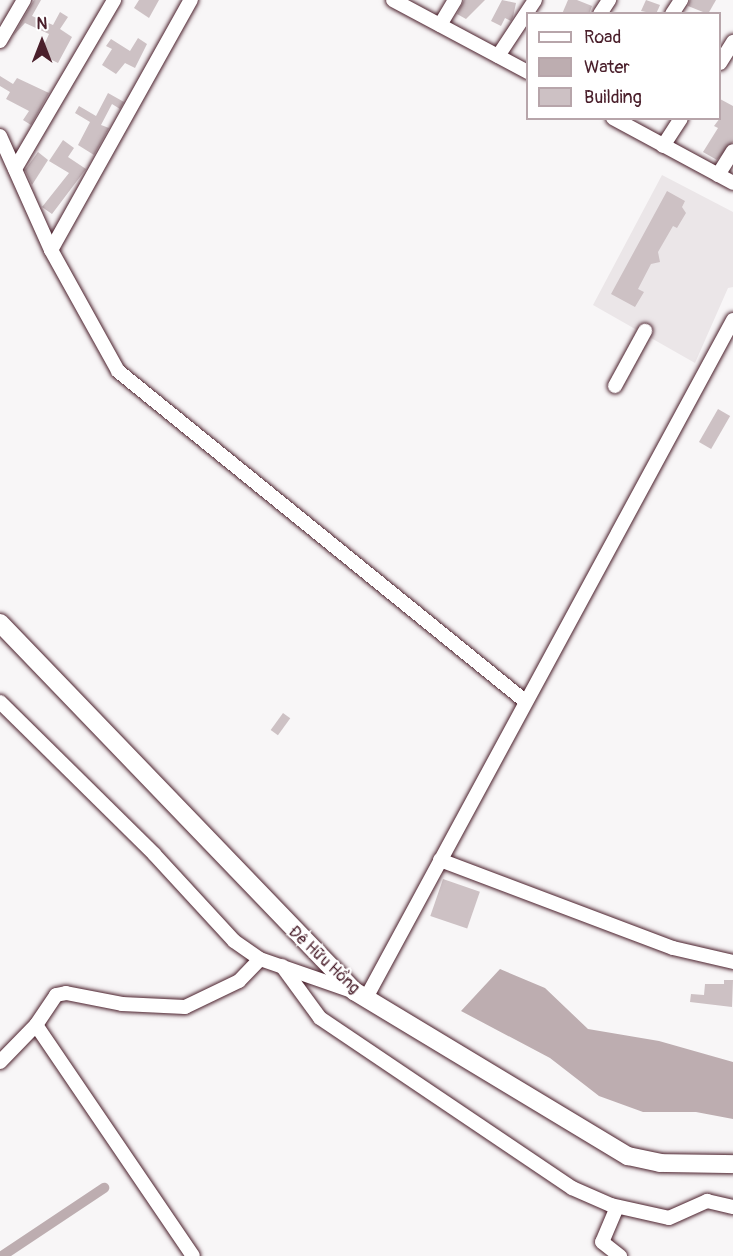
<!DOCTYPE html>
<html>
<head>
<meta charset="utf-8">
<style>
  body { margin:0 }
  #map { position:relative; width:733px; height:1256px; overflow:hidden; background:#f8f6f7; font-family:Pangolin,sans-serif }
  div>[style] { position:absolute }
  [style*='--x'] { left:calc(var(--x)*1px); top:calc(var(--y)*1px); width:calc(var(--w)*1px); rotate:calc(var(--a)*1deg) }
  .built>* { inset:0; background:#ebe6e8 }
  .water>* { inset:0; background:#bdadb0 }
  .canal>* { height:10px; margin:-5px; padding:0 5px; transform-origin:5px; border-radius:5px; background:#bdadb0 }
  .building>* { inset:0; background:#cdc1c4; transform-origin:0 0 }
  .roads { filter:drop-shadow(0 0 2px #4a1f2b) drop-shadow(0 0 2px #4a1f2b) }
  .minor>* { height:14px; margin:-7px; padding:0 7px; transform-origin:7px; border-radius:7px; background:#fff }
  .major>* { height:18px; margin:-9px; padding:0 9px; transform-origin:9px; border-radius:9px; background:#fff }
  span { translate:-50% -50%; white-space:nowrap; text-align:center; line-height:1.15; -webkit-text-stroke:4.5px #fff; paint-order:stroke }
  .street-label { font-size:16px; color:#4a1f2b }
  .legend { position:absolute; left:526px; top:12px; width:195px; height:108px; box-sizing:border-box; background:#fff; border:2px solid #b7a5aa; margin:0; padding:8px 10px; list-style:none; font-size:18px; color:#4a1f2b }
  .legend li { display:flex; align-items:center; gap:12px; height:30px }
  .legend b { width:30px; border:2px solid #b7a5aa }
  .north { position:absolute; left:12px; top:12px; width:60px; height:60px; -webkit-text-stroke:4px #fff; paint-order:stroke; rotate:0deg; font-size:16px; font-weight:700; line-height:24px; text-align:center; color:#4a1f2b }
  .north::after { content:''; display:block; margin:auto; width:21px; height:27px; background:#4a1f2b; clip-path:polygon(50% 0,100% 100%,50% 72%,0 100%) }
</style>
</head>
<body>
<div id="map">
  <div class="built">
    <div style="clip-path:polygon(662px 175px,733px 212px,733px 287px,728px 288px,695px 363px,593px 305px)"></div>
  </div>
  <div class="water">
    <div style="clip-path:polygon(500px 969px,545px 988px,588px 1029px,659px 1041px,733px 1062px,733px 1119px,696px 1112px,643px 1112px,599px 1096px,550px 1058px,461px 1011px)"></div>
  </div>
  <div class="canal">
    <div style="--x:2;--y:1256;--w:123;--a:-33.7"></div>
  </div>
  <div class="building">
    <div style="clip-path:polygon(34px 0,41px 0,32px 16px,53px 25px,60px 12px,68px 17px,60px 29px,72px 37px,58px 63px,40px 54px,49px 34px,25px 23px,13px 36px)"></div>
    <div style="clip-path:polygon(139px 0,159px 0,149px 18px,134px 8px)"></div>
    <div style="clip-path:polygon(464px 0,485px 0,466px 19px,457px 14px)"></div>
    <div style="clip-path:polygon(502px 0,516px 3px,513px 17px,511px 21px,505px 18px,501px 26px,491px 21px)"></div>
    <div style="clip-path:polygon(568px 0,577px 0,592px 6px,589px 14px,562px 14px)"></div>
    <div style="clip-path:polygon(646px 0,660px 5px,656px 14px,641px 11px)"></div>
    <div style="clip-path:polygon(690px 0,716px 0,708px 14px,688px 6px)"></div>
    <div style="clip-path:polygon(138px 38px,147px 44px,135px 68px,125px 63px,116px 74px,102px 65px,112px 49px,106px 46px,111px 39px,130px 51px)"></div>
    <div style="clip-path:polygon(0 76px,13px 84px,17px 78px,49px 93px,31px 125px,23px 120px,29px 111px,6px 99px,10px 92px,0 86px)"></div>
    <div style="clip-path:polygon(108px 93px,124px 102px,120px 109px,112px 104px,101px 125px,109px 128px,94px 155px,78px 145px,90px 122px,75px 113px,79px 106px,96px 116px)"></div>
    <div style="clip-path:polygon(720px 99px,733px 106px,733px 142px,717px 160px,703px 152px,718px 128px,714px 126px,720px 118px)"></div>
    <div style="clip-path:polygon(63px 140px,74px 148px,68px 157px,86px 169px,52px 214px,42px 207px,69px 173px,49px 161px)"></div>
    <div style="clip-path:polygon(38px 152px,48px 160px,32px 185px,25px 170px)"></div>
    <div style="clip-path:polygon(667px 191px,685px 201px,682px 207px,686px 213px,677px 228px,673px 226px,658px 252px,660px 262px,651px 264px,638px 289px,644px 292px,635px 307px,611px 294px)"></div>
    <div style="left:718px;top:409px;width:14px;height:38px;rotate:30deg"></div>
    <div style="left:283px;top:713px;width:9px;height:21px;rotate:36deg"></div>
    <div style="left:443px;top:879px;width:39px;height:39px;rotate:19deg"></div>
    <div style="clip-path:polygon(724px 980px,733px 980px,732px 1007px,690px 1002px,691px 994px,704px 995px,705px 984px,724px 984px)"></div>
  </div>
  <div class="roads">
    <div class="minor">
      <div style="--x:393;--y:0;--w:153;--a:28.1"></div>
      <div style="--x:600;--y:14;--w:17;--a:-57"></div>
      <div style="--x:672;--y:14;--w:17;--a:-57"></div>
      <div style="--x:440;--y:25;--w:29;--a:-59"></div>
      <div style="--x:0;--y:41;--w:48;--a:-59.7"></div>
      <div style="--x:498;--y:56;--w:67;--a:-56.5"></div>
      <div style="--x:720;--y:63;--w:25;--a:-58"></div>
      <div style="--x:613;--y:118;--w:136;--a:28.4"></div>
      <div style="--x:0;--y:136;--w:125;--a:65.9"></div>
      <div style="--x:51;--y:250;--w:138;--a:61"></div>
      <div style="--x:118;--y:371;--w:524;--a:39.04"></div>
      <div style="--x:663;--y:146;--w:33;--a:-57"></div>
      <div style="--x:15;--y:169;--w:196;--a:-59.6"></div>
      <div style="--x:718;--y:175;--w:28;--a:-58"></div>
      <div style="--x:51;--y:250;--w:287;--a:-60.8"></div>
      <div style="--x:615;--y:386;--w:63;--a:-61.4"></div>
      <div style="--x:0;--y:702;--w:216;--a:44.6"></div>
      <div style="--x:154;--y:854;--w:118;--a:47.4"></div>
      <div style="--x:234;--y:941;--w:32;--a:35"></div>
      <div style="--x:440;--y:860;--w:249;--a:20.7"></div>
      <div style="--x:673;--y:948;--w:62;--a:13.1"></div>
      <div style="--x:282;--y:966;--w:64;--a:53.8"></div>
      <div style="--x:320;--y:1018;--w:304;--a:34"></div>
      <div style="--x:572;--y:1188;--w:43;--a:23.6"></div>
      <div style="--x:611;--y:1205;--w:59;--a:12.6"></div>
      <div style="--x:669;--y:1218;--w:42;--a:-24.1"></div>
      <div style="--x:707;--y:1201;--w:27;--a:13"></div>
      <div style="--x:366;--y:998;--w:771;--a:-61.57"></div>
      <div style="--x:36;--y:1025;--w:279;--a:55.8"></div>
      <div style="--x:0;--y:1062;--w:52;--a:-45.8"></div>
      <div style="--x:36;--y:1025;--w:36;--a:-56"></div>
      <div style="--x:56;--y:995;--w:10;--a:-11"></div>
      <div style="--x:66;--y:993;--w:57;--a:11.1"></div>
      <div style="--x:122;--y:1004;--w:63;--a:2.7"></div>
      <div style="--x:185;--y:1007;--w:60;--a:-25.7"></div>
      <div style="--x:239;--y:981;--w:30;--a:-46"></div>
      <div style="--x:260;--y:959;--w:97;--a:19.2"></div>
      <div style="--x:617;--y:1207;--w:38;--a:113"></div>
      <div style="--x:602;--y:1242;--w:23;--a:38"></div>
    </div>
    <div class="major">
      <div style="--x:0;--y:623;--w:511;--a:46.11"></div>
      <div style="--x:354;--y:991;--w:320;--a:31.1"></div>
      <div style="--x:628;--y:1156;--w:33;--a:12"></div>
      <div style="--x:660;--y:1163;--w:73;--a:0.8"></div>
    </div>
  </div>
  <div class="street-label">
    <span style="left:324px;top:960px;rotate:43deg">Đê Hữu Hồng</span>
  </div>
  <ul class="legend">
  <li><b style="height:8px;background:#fff"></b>Road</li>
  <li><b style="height:16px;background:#bdadb0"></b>Water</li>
  <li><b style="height:16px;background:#cdc1c4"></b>Building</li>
  </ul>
  <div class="north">N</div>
</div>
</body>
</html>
